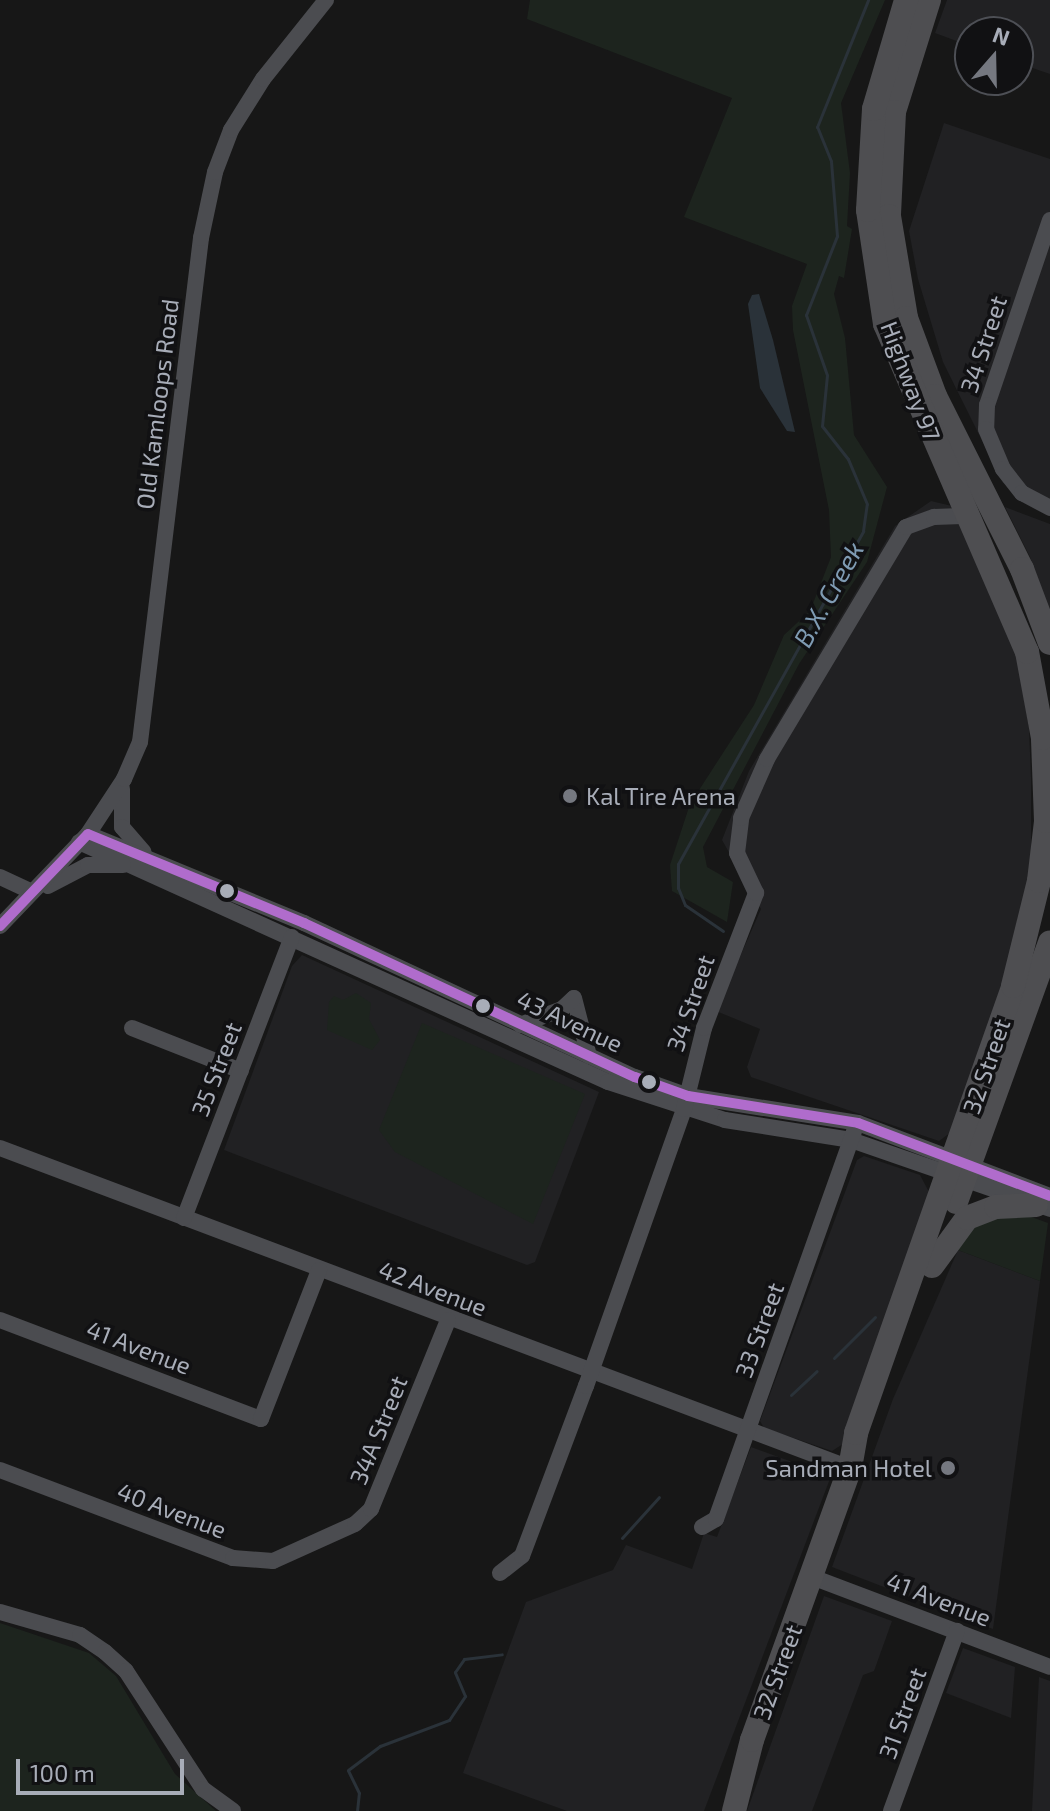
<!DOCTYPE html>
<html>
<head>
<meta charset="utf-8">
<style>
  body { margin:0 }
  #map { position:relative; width:1050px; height:1811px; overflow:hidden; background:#171717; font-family:"Exo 2",sans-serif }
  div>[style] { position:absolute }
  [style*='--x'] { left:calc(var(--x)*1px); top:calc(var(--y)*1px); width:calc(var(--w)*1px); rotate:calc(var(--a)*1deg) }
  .built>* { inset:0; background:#212123 }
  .green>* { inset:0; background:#1d241e }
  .water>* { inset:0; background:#2a3239 }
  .stream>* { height:3px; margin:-1.5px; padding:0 1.5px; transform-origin:1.5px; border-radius:1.5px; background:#2a3239 }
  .minor>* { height:16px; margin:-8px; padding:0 8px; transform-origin:8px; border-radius:8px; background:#4b4c50 }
  .highway>* { height:24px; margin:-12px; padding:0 12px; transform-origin:12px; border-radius:12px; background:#4e4e51 }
  .bus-1>* { height:10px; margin:-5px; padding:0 5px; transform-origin:5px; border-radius:5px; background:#b06ccc }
  .dots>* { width:22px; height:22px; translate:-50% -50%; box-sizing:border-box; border:4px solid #111113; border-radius:50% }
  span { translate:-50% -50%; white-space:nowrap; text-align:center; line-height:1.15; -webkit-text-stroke:7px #111113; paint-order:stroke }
  .street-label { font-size:24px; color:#a8adb8 }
  .poi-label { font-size:24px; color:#a8adb8 }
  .left { translate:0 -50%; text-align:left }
  .right { translate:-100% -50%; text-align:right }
  .water-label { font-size:26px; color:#7f9bb3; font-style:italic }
  .north { position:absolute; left:954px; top:16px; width:80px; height:80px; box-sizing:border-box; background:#111113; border:2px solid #4d4f55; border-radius:50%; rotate:20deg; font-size:22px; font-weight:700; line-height:32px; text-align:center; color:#a8adb8 }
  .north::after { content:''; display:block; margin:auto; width:28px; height:36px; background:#757880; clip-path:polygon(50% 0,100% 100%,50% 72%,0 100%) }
  .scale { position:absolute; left:16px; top:1759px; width:168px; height:36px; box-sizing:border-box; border:4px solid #a8adb8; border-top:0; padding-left:10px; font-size:24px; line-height:28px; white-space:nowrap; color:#a8adb8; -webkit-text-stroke:6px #111113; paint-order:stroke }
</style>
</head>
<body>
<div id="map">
  <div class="built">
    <div style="clip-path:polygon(947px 0,1050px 0,1050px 74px,1018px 63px,1018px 32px,970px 32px,970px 46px,935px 33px)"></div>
    <div style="clip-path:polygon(944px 123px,1050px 159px,1050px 501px,1003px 483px,943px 362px,918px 279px,909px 231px)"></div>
    <div style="clip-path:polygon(931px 501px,956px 507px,1012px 629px,1029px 728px,1031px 778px,1031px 877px,1024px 916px,954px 1130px,939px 1141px,751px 1077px,747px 1067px,760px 1029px,716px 1011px,761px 909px,722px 840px,749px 771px,895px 526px)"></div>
    <div style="clip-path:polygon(1005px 507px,1050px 524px,1050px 612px,1030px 557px)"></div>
    <div style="clip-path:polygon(302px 955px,599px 1092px,535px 1262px,527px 1265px,224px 1150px,292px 966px)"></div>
    <div style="clip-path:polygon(864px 1156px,920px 1175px,929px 1192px,843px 1444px,832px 1451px,764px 1428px,760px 1421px,857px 1160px)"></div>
    <div style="clip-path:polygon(958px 1250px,1040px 1281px,993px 1629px,832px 1567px,893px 1399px)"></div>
    <div style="clip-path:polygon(751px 1447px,831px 1476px,704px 1811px,567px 1811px,463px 1773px,526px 1602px,613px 1570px,626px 1545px,692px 1569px,704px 1533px,717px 1537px)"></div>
    <div style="clip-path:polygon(824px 1596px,892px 1621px,874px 1671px,863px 1675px,812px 1811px,747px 1811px)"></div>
    <div style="clip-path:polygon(963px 1648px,1015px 1667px,1011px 1718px,946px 1693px)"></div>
    <div style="clip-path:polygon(1039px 1677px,1050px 1681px,1050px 1811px,1032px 1811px)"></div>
  </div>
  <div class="green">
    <div style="clip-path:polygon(530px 0,885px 0,841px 103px,850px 173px,847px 226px,852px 229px,844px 278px,839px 276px,834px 294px,845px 338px,854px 435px,887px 487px,867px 562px,799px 664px,703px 847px,707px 867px,733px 882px,727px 922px,672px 891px,670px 865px,690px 804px,754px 705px,784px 635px,810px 611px,831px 557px,829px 510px,793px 330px,792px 306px,807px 264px,684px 217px,732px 98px,527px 19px)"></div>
    <div style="clip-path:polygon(356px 993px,371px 1003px,369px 1019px,380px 1040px,372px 1050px,327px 1030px,329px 1002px,334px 996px,343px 1000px)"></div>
    <div style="clip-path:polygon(422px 1023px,585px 1094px,533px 1224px,395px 1152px,379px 1130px)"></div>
    <div style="clip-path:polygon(1026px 1215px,1048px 1223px,1040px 1281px,958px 1250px,963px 1235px,983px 1219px)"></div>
    <div style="clip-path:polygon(0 1623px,89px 1653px,116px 1676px,175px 1774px,216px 1811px,0 1811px)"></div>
  </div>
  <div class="water">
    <div style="clip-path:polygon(759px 294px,773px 340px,795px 432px,787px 431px,760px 388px,748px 304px,752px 295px)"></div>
  </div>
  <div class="stream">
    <div style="--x:723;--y:931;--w:46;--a:-145.6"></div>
    <div style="--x:685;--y:905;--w:18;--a:-112"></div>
    <div style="--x:678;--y:888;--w:24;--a:-90"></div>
    <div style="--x:678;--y:864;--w:381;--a:-60.9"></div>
    <div style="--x:863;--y:531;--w:27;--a:-82"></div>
    <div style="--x:867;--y:504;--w:49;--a:-112.9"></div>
    <div style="--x:848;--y:459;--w:42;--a:-128.2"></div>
    <div style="--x:822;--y:426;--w:51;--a:-84.4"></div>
    <div style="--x:827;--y:375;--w:64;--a:-109.3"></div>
    <div style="--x:806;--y:315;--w:85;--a:-68.6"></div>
    <div style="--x:837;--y:236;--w:75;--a:-94.6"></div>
    <div style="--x:831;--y:161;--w:37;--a:-112"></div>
    <div style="--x:817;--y:127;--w:137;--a:-68.1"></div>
    <div style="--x:834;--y:1358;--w:58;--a:-45"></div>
    <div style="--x:791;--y:1395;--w:35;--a:-43"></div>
    <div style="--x:622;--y:1538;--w:55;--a:-47.9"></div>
    <div style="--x:357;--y:1811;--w:18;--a:-84"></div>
    <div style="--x:359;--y:1793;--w:25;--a:-116"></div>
    <div style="--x:348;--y:1770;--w:40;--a:-37"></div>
    <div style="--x:380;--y:1746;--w:74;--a:-20.6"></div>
    <div style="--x:449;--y:1720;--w:29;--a:-56"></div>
    <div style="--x:465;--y:1696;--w:26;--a:-113"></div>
    <div style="--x:455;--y:1672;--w:16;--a:-55"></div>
    <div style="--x:464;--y:1659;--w:38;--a:-7"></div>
  </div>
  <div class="minor">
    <div style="--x:1050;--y:220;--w:195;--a:108.8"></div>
    <div style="--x:987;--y:405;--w:24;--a:92"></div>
    <div style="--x:986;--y:429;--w:43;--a:67"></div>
    <div style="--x:1003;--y:469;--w:31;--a:52"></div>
    <div style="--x:1022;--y:493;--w:32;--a:28"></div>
    <div style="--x:122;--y:789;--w:38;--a:90"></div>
    <div style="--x:122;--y:827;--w:33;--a:49"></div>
    <div style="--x:88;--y:834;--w:234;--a:22.4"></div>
    <div style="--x:304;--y:923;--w:365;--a:25"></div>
    <div style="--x:635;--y:1077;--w:56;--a:19.7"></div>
    <div style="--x:688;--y:1096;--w:172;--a:9"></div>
    <div style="--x:858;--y:1123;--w:205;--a:20.8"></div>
    <div style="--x:79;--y:842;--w:581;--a:24.4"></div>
    <div style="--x:608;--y:1082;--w:123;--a:18"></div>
    <div style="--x:725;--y:1120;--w:128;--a:9"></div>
    <div style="--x:851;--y:1140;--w:211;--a:19.1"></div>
    <div style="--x:0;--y:877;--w:35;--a:25"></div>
    <div style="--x:48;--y:886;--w:45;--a:-27.7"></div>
    <div style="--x:88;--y:865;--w:35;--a:0"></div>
    <div style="--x:0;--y:926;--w:127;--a:-46.3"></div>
    <div style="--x:88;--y:834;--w:66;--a:-56.8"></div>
    <div style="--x:124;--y:779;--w:40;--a:-66.6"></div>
    <div style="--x:140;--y:742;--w:508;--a:-83.1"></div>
    <div style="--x:201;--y:238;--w:67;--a:-78"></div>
    <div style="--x:215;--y:172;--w:45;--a:-69.1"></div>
    <div style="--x:231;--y:130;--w:60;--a:-57.9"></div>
    <div style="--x:263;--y:79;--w:101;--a:-51.4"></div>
    <div style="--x:574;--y:998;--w:60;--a:75.5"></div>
    <div style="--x:520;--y:1025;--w:45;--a:-20.9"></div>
    <div style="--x:562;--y:1009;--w:16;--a:-43"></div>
    <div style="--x:132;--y:1028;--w:117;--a:21.5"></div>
    <div style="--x:0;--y:1148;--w:908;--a:20.63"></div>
    <div style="--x:184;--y:1218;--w:301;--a:-69"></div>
    <div style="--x:0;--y:1320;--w:279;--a:20.8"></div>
    <div style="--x:261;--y:1419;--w:160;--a:-68.7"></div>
    <div style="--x:0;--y:1470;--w:249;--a:20.7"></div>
    <div style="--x:233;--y:1558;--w:40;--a:4.3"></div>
    <div style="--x:273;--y:1561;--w:90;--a:-24.3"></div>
    <div style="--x:355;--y:1524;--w:22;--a:-43"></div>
    <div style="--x:371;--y:1509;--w:204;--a:-67.8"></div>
    <div style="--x:702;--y:1527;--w:16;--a:-30"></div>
    <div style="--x:716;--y:1519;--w:411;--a:-70.4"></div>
    <div style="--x:500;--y:1573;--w:28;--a:-38"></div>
    <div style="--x:522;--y:1556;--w:182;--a:-69.4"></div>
    <div style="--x:586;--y:1386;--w:294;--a:-70.5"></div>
    <div style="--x:684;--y:1109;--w:83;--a:-76.1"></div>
    <div style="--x:704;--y:1028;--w:145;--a:-68.9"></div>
    <div style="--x:756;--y:893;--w:44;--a:-115.4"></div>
    <div style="--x:737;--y:853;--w:35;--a:-83"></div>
    <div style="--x:741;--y:818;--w:64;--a:-66.2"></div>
    <div style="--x:767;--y:759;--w:270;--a:-59.1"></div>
    <div style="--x:906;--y:527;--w:30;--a:-20"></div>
    <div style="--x:934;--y:517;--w:35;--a:-2"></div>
    <div style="--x:812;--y:1577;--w:254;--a:20.7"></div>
    <div style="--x:0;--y:1612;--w:83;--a:16"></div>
    <div style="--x:80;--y:1635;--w:30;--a:34"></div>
    <div style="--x:105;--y:1652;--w:28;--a:42"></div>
    <div style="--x:126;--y:1671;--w:141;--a:56.9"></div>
    <div style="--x:203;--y:1789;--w:37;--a:36"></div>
    <div style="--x:891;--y:1811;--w:192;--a:-69.9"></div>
  </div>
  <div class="highway">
    <div style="--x:929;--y:0;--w:117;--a:107.4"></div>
    <div style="--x:894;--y:112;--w:104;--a:92.8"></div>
    <div style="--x:889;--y:216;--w:103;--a:80.5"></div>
    <div style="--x:906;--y:318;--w:83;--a:69.6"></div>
    <div style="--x:935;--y:396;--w:194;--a:63.3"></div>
    <div style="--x:1022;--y:569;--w:79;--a:69.3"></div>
    <div style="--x:956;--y:1202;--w:276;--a:-70.1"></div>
    <div style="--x:932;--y:1266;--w:59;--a:-53.9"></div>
    <div style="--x:967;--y:1218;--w:31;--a:-21"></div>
    <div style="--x:996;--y:1207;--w:40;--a:-2.9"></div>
    <div style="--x:734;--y:1811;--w:73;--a:-75.8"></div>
    <div style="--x:752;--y:1740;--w:289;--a:-70.2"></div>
    <div style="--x:850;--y:1468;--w:36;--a:-80"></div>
    <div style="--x:856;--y:1433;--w:474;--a:-70.6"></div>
    <div style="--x:1013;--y:986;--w:108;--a:-76.1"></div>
    <div style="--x:1039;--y:881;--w:60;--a:-83.3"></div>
    <div style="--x:1046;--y:821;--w:83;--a:-92.1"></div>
    <div style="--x:1043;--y:738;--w:87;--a:-100.5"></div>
    <div style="--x:1027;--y:652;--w:357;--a:-113.4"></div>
    <div style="--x:885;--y:324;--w:115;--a:-98.5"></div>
    <div style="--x:868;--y:210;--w:101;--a:-86.6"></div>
    <div style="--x:874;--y:109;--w:114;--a:-73.6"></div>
  </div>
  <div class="bus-1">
    <div style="--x:0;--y:926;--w:127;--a:-46.3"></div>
    <div style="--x:88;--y:834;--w:234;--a:22.4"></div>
    <div style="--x:304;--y:923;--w:365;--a:25"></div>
    <div style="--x:635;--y:1077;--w:56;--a:19.7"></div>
    <div style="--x:688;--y:1096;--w:172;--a:9"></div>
    <div style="--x:858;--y:1123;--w:205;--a:20.8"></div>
  </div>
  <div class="dots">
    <div style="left:570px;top:796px;background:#757880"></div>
    <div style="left:227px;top:891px;background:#a8adb8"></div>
    <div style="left:483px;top:1006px;background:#a8adb8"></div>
    <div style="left:649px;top:1082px;background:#a8adb8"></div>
    <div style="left:948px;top:1468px;background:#757880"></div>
  </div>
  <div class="street-label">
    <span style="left:983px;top:344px;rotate:-72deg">34 Street</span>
    <span style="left:911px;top:381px;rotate:69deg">Highway 97</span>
    <span style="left:157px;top:404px;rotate:-83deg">Old Kamloops Road</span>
    <span style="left:690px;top:1003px;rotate:-71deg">34 Street</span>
    <span style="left:570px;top:1021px;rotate:25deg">43 Avenue</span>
    <span style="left:986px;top:1066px;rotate:-71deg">32 Street</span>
    <span style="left:216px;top:1069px;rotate:-69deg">35 Street</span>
    <span style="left:433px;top:1288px;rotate:21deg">42 Avenue</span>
    <span style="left:759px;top:1330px;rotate:-70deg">33 Street</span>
    <span style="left:139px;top:1347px;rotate:21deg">41 Avenue</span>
    <span style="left:378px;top:1430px;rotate:-68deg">34A Street</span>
    <span style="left:172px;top:1510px;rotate:21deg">40 Avenue</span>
    <span style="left:939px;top:1599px;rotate:21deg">41 Avenue</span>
    <span style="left:777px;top:1672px;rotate:-70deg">32 Street</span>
    <span style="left:902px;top:1713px;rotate:-70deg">31 Street</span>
  </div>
  <div class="poi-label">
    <span class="left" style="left:586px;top:796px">Kal Tire Arena</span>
    <span class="right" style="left:932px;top:1468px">Sandman Hotel</span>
  </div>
  <div class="water-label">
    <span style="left:828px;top:594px;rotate:-61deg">B.X. Creek</span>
  </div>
  <div class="north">N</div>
  <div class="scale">100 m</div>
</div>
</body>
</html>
